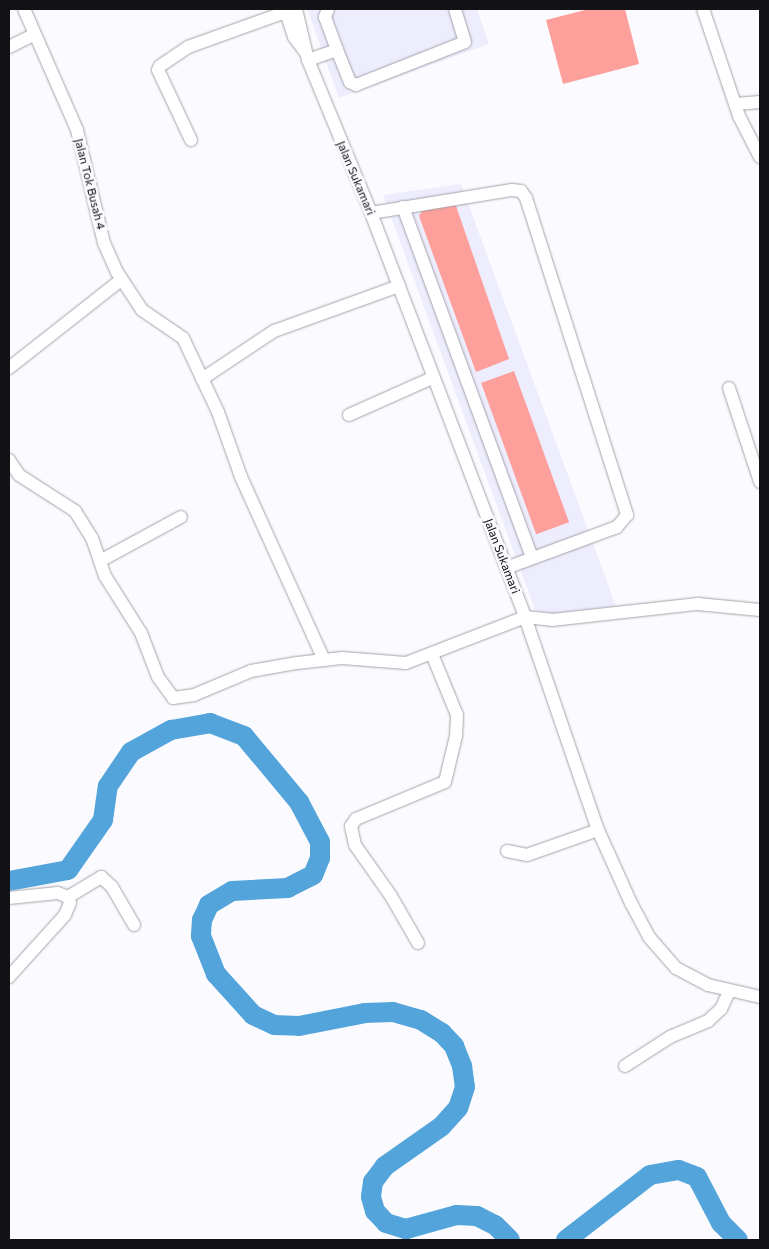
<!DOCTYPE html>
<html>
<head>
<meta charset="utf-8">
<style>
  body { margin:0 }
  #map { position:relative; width:769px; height:1249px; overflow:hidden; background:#fbfbff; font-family:Commissioner,sans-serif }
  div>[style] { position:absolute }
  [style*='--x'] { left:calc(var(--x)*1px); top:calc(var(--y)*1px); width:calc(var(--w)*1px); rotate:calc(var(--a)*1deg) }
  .built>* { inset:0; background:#ededfe }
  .river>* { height:20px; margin:-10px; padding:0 10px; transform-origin:10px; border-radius:10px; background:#53a4db }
  .building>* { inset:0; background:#fd9f9a; transform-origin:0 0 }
  .roads { filter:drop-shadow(0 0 1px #a2a2aa) drop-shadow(0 0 1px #a2a2aa) }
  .minor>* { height:12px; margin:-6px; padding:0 6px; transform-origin:6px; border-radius:6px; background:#fff }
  span { translate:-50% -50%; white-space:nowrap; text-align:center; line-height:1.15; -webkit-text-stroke:5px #fbfbff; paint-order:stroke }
  .street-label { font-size:12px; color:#121215 }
  .frame { position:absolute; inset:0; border:10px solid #121215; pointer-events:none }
</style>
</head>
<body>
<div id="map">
  <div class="built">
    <div style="clip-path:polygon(307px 9px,477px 9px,489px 44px,339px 98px)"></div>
    <div style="clip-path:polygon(461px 184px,616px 606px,551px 616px,535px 610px,383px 195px)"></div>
  </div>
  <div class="river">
    <div style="--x:9;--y:881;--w:60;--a:-10.6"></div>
    <div style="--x:68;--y:870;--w:61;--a:-55"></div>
    <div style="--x:103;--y:820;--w:34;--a:-82"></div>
    <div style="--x:108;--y:786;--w:41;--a:-55.9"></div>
    <div style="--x:131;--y:752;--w:46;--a:-28.8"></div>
    <div style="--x:171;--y:730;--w:40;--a:-10"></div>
    <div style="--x:210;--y:723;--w:36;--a:21"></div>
    <div style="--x:244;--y:736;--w:86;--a:50.2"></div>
    <div style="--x:299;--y:802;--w:45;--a:62.3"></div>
    <div style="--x:320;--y:842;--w:16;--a:90"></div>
    <div style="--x:320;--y:858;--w:18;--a:112"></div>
    <div style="--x:313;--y:875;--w:28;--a:153"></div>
    <div style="--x:288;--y:888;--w:56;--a:176.9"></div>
    <div style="--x:232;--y:891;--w:27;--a:149"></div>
    <div style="--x:209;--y:905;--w:17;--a:115"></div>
    <div style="--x:202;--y:920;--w:16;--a:94"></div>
    <div style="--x:201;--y:936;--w:41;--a:68.5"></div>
    <div style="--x:216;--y:974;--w:55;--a:47.9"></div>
    <div style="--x:253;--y:1015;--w:23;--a:25"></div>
    <div style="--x:274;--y:1025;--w:25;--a:2"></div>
    <div style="--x:299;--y:1026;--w:67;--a:-11.1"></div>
    <div style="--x:365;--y:1013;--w:28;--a:-2"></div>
    <div style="--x:393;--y:1012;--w:29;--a:16"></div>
    <div style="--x:421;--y:1020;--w:25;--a:32"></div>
    <div style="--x:442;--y:1033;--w:18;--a:47"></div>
    <div style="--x:454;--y:1046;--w:22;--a:68"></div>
    <div style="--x:462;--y:1066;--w:21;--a:82"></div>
    <div style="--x:465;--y:1087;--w:22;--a:108"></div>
    <div style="--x:458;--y:1108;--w:24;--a:132"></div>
    <div style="--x:442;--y:1126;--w:70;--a:144.9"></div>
    <div style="--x:385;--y:1166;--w:20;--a:127"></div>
    <div style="--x:373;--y:1182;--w:15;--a:98"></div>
    <div style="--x:371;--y:1197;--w:15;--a:74"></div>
    <div style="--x:375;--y:1211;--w:16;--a:47"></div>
    <div style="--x:386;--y:1223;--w:21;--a:17"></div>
    <div style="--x:406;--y:1229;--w:52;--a:-15.6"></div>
    <div style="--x:456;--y:1215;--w:21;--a:3"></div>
    <div style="--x:477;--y:1216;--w:20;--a:27"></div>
    <div style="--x:495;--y:1225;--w:21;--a:45"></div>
    <div style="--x:566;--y:1240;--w:106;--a:-37.7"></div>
    <div style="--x:650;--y:1175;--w:29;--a:-10"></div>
    <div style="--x:679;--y:1170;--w:19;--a:21"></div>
    <div style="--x:697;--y:1177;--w:52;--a:62.4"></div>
    <div style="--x:721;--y:1223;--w:24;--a:45"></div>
  </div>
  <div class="building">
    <div style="clip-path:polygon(589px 9px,625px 9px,639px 64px,563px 84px,546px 20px)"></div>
    <div style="clip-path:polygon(455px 203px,509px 359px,476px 372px,419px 216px,424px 207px)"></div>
    <div style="left:514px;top:371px;width:161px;height:35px;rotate:70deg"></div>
  </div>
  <div class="roads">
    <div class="minor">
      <div style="--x:24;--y:9;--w:132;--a:66.3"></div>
      <div style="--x:77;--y:130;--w:116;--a:76.6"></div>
      <div style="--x:104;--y:243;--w:32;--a:66"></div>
      <div style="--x:117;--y:272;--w:45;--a:56.7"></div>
      <div style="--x:142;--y:310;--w:50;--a:34.3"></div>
      <div style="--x:183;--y:338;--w:82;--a:64.7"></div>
      <div style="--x:218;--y:412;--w:69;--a:70.5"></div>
      <div style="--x:241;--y:477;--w:201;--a:65.6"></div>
      <div style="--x:285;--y:9;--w:29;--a:72"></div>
      <div style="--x:294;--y:37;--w:20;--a:53"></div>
      <div style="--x:296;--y:9;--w:52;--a:76.8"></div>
      <div style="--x:308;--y:60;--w:165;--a:67.6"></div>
      <div style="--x:371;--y:213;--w:432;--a:69.1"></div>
      <div style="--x:525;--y:617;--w:225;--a:71.1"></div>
      <div style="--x:598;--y:830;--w:80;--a:65.7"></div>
      <div style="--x:631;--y:903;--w:38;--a:62"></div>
      <div style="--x:649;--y:937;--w:41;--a:48.9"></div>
      <div style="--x:676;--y:968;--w:36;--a:28"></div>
      <div style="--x:708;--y:985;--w:53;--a:13"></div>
      <div style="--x:328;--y:9;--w:9;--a:111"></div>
      <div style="--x:325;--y:17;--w:35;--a:70"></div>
      <div style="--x:337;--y:50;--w:35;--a:68"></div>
      <div style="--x:350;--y:82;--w:7;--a:27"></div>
      <div style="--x:356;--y:85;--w:117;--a:-21.5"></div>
      <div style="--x:465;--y:42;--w:34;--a:-107"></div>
      <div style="--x:703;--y:9;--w:113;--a:71.4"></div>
      <div style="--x:739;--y:116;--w:46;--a:62.9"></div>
      <div style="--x:9;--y:47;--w:28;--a:-26"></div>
      <div style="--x:308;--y:60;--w:31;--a:-19"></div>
      <div style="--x:736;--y:104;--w:24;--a:-5"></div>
      <div style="--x:191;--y:140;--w:77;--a:-115.2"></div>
      <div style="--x:158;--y:70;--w:4;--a:-63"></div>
      <div style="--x:160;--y:66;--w:34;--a:-34"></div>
      <div style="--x:188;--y:47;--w:104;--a:-19.7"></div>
      <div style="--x:403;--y:207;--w:374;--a:69.8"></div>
      <div style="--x:371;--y:213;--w:143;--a:-9.3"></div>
      <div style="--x:512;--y:190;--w:9;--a:6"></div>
      <div style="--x:521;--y:191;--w:9;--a:54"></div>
      <div style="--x:526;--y:198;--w:333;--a:72.3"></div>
      <div style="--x:627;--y:515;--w:16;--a:130"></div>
      <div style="--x:617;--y:527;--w:118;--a:159.7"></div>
      <div style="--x:9;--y:368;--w:142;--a:-38.2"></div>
      <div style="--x:202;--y:379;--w:87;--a:-33.7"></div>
      <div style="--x:274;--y:331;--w:133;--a:-19.8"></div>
      <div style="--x:729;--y:388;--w:99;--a:71.7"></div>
      <div style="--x:349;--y:415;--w:91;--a:-24"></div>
      <div style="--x:9;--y:460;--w:18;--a:56"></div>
      <div style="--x:19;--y:475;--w:67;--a:32.7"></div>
      <div style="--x:75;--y:511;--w:32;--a:58"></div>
      <div style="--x:92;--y:538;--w:40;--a:71.1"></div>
      <div style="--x:105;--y:576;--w:67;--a:57.7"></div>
      <div style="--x:141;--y:633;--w:47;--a:68.9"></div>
      <div style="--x:158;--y:677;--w:26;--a:54"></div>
      <div style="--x:173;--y:698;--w:21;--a:-8"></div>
      <div style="--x:194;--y:695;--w:62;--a:-22.8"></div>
      <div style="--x:251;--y:671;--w:47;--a:-9.9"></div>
      <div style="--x:297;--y:663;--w:45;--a:-6.3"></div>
      <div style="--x:342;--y:658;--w:64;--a:4.5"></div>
      <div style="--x:406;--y:663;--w:128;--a:-21.1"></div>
      <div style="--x:525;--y:617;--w:27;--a:6"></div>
      <div style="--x:552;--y:620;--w:147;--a:-6.3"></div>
      <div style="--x:698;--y:604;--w:62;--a:5.5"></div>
      <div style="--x:100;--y:561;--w:92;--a:-28.5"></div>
      <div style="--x:507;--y:851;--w:20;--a:11"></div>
      <div style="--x:527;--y:855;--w:75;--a:-19.4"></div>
      <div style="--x:68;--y:897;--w:39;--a:-31"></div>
      <div style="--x:101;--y:877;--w:15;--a:42"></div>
      <div style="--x:112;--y:887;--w:44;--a:59.9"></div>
      <div style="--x:9;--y:898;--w:49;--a:-5.8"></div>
      <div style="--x:58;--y:893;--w:11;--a:22"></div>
      <div style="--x:68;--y:897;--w:6;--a:72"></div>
      <div style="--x:70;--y:903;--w:13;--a:113"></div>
      <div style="--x:65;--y:915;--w:84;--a:132.1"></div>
      <div style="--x:418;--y:943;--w:54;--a:-119.9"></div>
      <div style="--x:391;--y:896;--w:62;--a:-125.2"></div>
      <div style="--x:355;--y:845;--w:19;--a:-102"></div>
      <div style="--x:351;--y:826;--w:9;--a:-54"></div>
      <div style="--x:356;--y:819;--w:96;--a:-22.6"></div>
      <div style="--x:445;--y:782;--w:47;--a:-76.6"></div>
      <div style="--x:456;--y:736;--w:21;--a:-87"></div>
      <div style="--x:457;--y:715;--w:66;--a:-112.3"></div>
      <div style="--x:625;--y:1066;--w:54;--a:-32.8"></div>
      <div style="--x:670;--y:1037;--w:41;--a:-22.8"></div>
      <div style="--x:708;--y:1021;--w:18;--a:-43"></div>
      <div style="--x:721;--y:1009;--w:19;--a:-65"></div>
    </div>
  </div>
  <div class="street-label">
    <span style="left:356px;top:178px;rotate:67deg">Jalan Sukamari</span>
    <span style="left:90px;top:184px;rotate:76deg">Jalan Tok Busah 4</span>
    <span style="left:502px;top:556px;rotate:69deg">Jalan Sukamari</span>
  </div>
  <div class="frame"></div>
</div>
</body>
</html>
